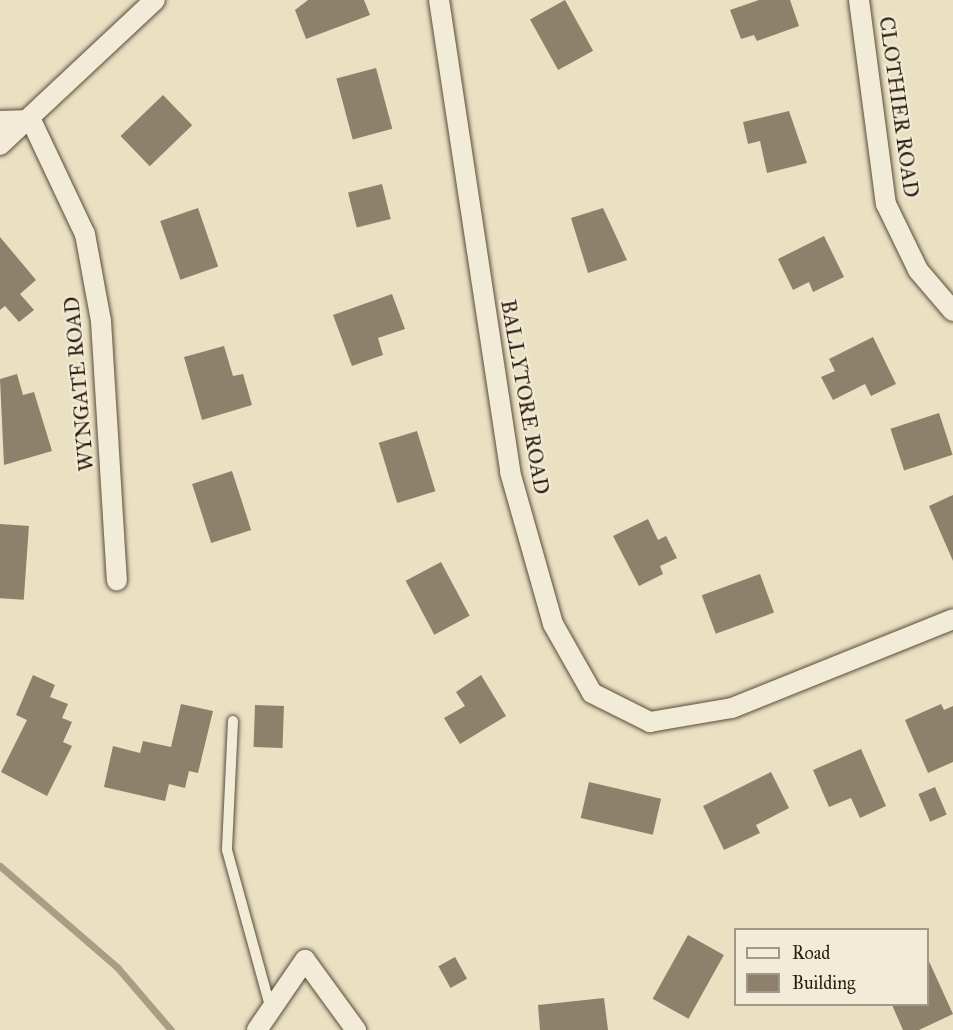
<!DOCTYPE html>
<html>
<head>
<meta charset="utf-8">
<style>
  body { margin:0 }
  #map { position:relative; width:953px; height:1030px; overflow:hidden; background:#eae0c2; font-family:"IM FELL Great Primer",serif }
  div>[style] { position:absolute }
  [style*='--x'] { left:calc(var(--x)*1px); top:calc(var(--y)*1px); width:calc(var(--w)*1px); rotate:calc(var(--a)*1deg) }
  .stream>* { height:7px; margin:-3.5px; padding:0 3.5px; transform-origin:3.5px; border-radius:3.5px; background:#a99d85 }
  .building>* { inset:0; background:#8e816c; transform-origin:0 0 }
  .roads { filter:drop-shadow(0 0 2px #5b4c3b) drop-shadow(0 0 2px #5b4c3b) }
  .service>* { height:10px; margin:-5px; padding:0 5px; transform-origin:5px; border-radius:5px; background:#f1ebd7 }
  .minor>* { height:20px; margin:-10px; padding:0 10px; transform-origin:10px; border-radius:10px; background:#f1ebd7 }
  span { translate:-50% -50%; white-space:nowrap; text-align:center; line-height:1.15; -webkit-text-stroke:4.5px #f1ebd7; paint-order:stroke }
  .street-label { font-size:21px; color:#2b1b0e }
  .legend { position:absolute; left:734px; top:928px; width:195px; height:78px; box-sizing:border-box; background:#f1ebd7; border:2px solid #a29887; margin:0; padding:8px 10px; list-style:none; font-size:18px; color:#2b1b0e }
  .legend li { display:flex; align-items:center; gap:12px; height:30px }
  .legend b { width:30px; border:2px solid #a29887 }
</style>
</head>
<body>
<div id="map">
  <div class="stream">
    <div style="--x:0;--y:866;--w:155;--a:40.8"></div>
    <div style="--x:117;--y:967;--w:83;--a:49.4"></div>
  </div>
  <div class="building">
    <div style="clip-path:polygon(308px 0,364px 0,370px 15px,306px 39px,295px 10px)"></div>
    <div style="left:565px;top:0;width:58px;height:40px;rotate:61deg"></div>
    <div style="clip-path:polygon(759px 0,790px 0,799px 26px,757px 41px,754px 35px,741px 39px,730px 10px)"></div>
    <div style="left:376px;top:68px;width:63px;height:41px;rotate:75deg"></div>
    <div style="left:163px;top:95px;width:42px;height:59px;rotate:46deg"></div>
    <div style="clip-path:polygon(789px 111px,807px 163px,767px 173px,760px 141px,748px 144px,743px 122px)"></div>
    <div style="left:382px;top:184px;width:36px;height:35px;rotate:76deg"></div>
    <div style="left:198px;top:208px;width:62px;height:40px;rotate:71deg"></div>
    <div style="clip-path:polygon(603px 208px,627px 260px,588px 273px,571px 218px)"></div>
    <div style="clip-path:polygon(824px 236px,844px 277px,813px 292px,809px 282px,793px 290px,778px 259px)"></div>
    <div style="clip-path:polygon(0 237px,36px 280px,20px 294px,34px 310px,19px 322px,5px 306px,0 310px)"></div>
    <div style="clip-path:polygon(392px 294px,405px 329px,378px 338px,383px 355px,352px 366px,333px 315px)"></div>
    <div style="clip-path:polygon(873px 337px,896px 384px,871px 396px,865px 384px,833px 400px,821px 377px,835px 371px,829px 359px)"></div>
    <div style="clip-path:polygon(224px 346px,233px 376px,243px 374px,252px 405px,202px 420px,184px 357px)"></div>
    <div style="clip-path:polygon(17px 374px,23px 395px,34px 392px,52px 451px,4px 465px,0 379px)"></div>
    <div style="left:939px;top:413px;width:44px;height:51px;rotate:72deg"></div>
    <div style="left:417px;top:431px;width:63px;height:40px;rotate:73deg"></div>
    <div style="left:232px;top:471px;width:62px;height:42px;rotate:72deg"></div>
    <div style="clip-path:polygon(953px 495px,953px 561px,929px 506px)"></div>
    <div style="clip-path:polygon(648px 519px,658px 540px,666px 536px,677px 558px,660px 566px,663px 574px,639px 586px,613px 536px)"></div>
    <div style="left:0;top:524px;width:29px;height:74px;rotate:4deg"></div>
    <div style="left:441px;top:562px;width:61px;height:40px;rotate:62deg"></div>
    <div style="left:760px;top:574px;width:41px;height:62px;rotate:70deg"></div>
    <div style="clip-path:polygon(33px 675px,55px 685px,50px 697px,68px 704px,62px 718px,72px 722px,63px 742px,72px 746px,47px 796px,1px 772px,27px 720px,16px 715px)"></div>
    <div style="clip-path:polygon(481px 675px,506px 716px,460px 744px,444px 718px,465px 706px,456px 692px)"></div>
    <div style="clip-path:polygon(181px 704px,213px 711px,198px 773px,189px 771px,185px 788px,169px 784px,165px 801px,104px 787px,113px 746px,140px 753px,143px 741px,171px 747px)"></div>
    <div style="clip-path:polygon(941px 704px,944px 710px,953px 706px,953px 762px,928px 773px,905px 720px)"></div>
    <div style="left:255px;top:705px;width:29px;height:42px;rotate:2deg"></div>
    <div style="clip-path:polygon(861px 749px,886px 806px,860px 818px,851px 798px,829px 807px,813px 770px)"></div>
    <div style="clip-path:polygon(771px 772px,789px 808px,756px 825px,760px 833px,724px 850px,703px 806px)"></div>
    <div style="left:589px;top:782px;width:74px;height:37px;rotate:13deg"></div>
    <div style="left:935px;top:787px;width:30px;height:18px;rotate:67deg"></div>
    <div style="left:688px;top:935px;width:41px;height:73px;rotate:29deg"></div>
    <div style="left:455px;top:957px;width:25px;height:19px;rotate:61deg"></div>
    <div style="clip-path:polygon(927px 957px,953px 1014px,919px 1030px,903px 1030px,892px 1005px,927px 1005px)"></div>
    <div style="clip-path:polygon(604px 998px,608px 1030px,540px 1030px,538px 1005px)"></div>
  </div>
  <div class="roads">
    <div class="service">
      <div style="--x:233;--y:721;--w:129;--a:92.7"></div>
      <div style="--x:227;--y:850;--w:166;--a:74.6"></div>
    </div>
    <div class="minor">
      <div style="--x:439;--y:0;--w:477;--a:81.4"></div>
      <div style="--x:510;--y:472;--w:158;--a:74.2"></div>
      <div style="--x:553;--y:624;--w:79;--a:60.5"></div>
      <div style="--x:592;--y:693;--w:65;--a:26.6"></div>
      <div style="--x:650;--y:722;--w:83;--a:-9.7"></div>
      <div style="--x:732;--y:708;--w:238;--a:-21.9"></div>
      <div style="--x:859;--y:0;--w:206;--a:82.5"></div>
      <div style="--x:886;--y:204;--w:73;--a:64.1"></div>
      <div style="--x:918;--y:270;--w:54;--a:49.5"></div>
      <div style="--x:0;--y:121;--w:31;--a:-2"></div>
      <div style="--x:31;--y:120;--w:126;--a:64.7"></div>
      <div style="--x:85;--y:234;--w:88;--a:79.6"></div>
      <div style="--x:101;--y:321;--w:260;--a:86.5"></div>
      <div style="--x:0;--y:145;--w:212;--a:-43.1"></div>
      <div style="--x:257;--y:1030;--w:85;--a:-55.6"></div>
      <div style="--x:305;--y:960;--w:87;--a:53.9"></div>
    </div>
  </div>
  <div class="street-label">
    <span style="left:899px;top:107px;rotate:82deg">CLOTHIER ROAD</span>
    <span style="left:79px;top:384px;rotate:-95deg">WYNGATE ROAD</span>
    <span style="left:525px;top:397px;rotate:80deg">BALLYTORE ROAD</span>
  </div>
  <ul class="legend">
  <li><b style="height:8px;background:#f1ebd7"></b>Road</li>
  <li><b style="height:16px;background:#8e816c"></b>Building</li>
  </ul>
</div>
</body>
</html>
